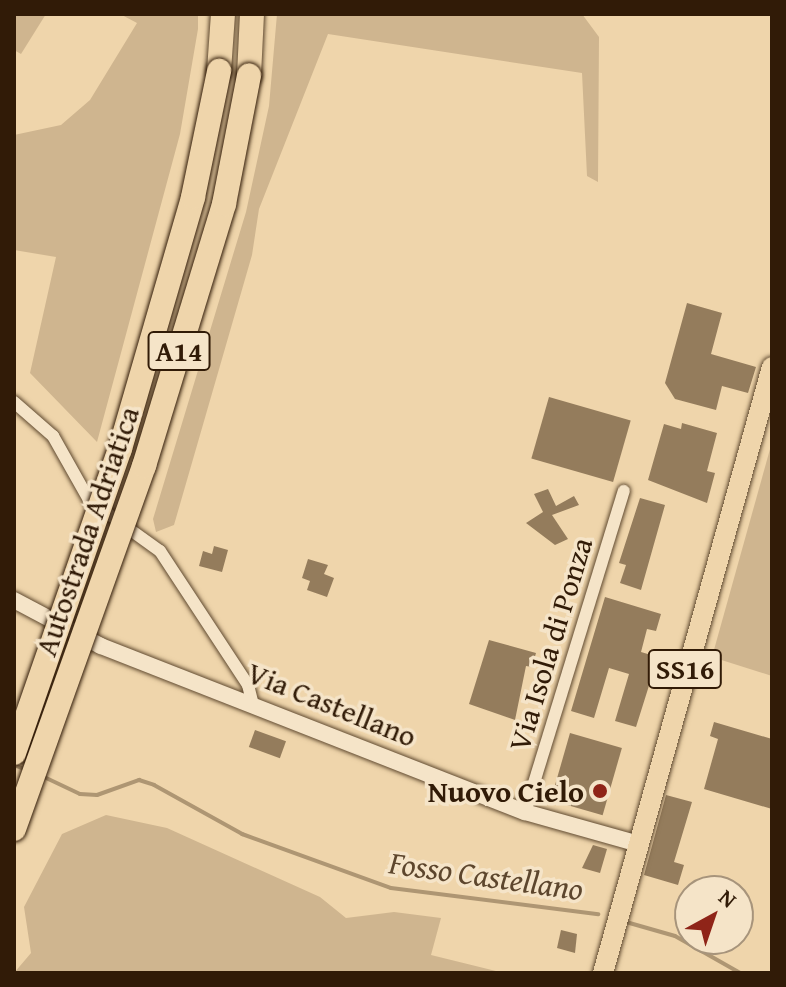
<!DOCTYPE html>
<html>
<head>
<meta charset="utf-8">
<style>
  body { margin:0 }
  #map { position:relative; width:786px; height:987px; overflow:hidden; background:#efd5ab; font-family:"Gentium Book Plus",serif }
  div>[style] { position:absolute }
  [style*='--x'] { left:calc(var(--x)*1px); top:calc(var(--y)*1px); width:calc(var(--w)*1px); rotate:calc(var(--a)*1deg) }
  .green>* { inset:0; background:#cfb58f }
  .stream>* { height:4px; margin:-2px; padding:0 2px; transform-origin:2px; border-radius:2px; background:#ae9673 }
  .building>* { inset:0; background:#947c5c; transform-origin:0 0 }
  .roads { filter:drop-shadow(0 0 2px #604a30) drop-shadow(0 0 2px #604a30) }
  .minor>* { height:12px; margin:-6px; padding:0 6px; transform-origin:6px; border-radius:6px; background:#f5e4c8 }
  .tertiary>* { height:16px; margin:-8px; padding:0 8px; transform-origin:8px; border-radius:8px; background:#f5e4c8 }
  .primary>* { height:20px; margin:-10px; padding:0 10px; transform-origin:10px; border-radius:10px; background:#efd5ab }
  .motorway>* { height:24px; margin:-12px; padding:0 12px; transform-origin:12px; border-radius:12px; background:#efd5ab }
  .bridges { filter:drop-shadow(0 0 2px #311b07) drop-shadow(0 0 2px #311b07) }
  .motorway-bridge>* { height:24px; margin:-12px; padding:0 12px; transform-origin:12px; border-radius:12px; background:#efd5ab }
  .dots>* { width:22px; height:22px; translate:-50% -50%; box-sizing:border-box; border:4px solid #f5e4c8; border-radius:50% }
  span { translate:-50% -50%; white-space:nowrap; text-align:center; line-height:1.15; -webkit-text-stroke:7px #f5e4c8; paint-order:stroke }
  .shield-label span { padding:2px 6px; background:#f5e4c8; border:2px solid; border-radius:6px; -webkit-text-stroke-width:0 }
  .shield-label { font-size:28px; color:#311b07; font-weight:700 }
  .street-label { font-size:30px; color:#311b07 }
  .poi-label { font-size:30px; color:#311b07; font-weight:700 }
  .right { translate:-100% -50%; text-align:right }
  .water-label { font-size:32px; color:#5d462d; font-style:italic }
  .frame { position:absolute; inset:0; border:16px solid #311b07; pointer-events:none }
  .north { position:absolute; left:674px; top:875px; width:80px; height:80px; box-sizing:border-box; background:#f5e4c8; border:2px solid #a7947b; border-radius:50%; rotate:40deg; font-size:22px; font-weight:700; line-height:32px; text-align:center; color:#311b07 }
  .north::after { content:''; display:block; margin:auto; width:28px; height:36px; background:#8f2418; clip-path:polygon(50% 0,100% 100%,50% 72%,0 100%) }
</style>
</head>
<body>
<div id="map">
  <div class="green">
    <div style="clip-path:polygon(14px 14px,46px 14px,21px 54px,14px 50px)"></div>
    <div style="clip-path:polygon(120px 14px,198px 14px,198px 29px,180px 134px,97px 442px,30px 373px,56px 257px,14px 250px,14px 135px,61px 125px,90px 100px,137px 23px)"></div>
    <div style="clip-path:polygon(277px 14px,582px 14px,599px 37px,598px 182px,587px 176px,582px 73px,328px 34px,259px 209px,252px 255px,174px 525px,156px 532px,153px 519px,246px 212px,269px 106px)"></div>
    <div style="clip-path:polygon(772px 442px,772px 676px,712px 657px)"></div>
    <div style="clip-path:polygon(106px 815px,167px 828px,320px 897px,346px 918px,394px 912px,441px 918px,431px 955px,504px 973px,14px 973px,31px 953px,24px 907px,62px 834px)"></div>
  </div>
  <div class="stream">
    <div style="--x:14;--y:765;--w:14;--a:21"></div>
    <div style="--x:42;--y:776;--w:42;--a:25.3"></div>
    <div style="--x:80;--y:794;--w:17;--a:3"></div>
    <div style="--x:97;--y:795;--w:45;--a:-19.7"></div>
    <div style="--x:139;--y:780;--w:16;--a:18"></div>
    <div style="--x:154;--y:785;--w:101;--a:29.1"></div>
    <div style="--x:242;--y:834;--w:158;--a:19.9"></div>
    <div style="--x:391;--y:888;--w:209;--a:7.2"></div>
    <div style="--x:626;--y:922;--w:51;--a:15.9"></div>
    <div style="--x:675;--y:936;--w:75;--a:29.6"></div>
  </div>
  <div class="building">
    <div style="clip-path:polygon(687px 303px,722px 313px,711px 354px,756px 367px,748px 393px,722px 386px,716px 410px,675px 399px,665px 383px)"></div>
    <div style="left:549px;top:397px;width:85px;height:64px;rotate:16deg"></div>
    <div style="clip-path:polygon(682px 423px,717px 433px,707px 471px,715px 473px,707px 503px,648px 480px,664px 424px,681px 429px)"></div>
    <div style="clip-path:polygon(548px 489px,556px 506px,574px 496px,579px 505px,552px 515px,568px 539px,555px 545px,526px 523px,543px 512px,534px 494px)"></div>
    <div style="clip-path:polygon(640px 498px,665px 505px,641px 590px,620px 583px,626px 565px,619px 563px)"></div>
    <div style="clip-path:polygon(214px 546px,228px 550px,222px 572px,199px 566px,203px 551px,212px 554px)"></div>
    <div style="clip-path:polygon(308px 559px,328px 565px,324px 574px,334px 578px,327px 597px,307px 590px,310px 581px,302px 578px)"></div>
    <div style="clip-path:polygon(605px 597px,661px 614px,656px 631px,647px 629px,641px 652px,658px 657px,636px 727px,615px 721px,629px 674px,609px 668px,594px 718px,571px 711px)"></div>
    <div style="clip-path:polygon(489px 640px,536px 653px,532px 667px,526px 666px,515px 720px,469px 704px)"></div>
    <div style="clip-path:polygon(714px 722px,772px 739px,772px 809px,704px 789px,718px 739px,710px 736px)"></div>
    <div style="left:255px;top:730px;width:33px;height:18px;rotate:20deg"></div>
    <div style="left:570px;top:733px;width:54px;height:70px;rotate:16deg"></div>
    <div style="clip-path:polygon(666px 795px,692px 802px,674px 862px,684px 865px,678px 885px,644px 875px)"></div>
    <div style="clip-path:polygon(593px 845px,607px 849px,600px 873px,582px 868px)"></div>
    <div style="clip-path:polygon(561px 930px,577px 934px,575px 953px,557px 948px)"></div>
  </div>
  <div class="roads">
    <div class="minor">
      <div style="--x:14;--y:402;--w:52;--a:41.1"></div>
      <div style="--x:53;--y:436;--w:73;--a:60.6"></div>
      <div style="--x:89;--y:500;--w:87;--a:35.7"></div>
      <div style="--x:160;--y:551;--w:160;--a:56.7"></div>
      <div style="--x:248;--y:685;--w:16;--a:76"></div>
      <div style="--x:525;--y:812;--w:336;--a:-72.9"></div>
    </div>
    <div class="tertiary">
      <div style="--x:14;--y:600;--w:98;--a:27.9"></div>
      <div style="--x:101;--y:646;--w:455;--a:21.4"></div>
      <div style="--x:525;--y:812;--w:114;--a:15.7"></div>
    </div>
    <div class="primary">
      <div style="--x:603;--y:973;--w:629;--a:-74.42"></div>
    </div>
    <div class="motorway">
      <div style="--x:219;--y:71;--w:57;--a:-86"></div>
      <div style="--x:249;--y:75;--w:61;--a:-87.2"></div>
    </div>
  </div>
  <div class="bridges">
    <div class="motorway-bridge">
      <div style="--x:14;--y:753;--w:322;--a:-70.8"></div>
      <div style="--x:120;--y:449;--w:262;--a:-73.8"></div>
      <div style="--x:193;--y:197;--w:129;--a:-78.3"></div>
      <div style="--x:14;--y:829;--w:386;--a:-70.3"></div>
      <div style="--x:144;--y:466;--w:274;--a:-73"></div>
      <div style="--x:224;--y:204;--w:131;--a:-79"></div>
    </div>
  </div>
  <div class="dots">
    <div style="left:600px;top:791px;background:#8f2418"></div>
  </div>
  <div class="shield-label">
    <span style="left:179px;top:351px">A14</span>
    <span style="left:685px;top:669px">SS16</span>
  </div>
  <div class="street-label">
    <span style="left:87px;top:531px;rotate:-71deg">Autostrada Adriatica</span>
    <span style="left:550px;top:644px;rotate:-73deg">Via Isola di Ponza</span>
    <span style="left:332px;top:704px;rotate:22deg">Via Castellano</span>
  </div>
  <div class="poi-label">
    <span class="right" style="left:584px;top:791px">Nuovo Cielo</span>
  </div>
  <div class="water-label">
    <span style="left:486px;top:876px;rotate:8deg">Fosso Castellano</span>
  </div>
  <div class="frame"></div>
  <div class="north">N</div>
</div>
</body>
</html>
